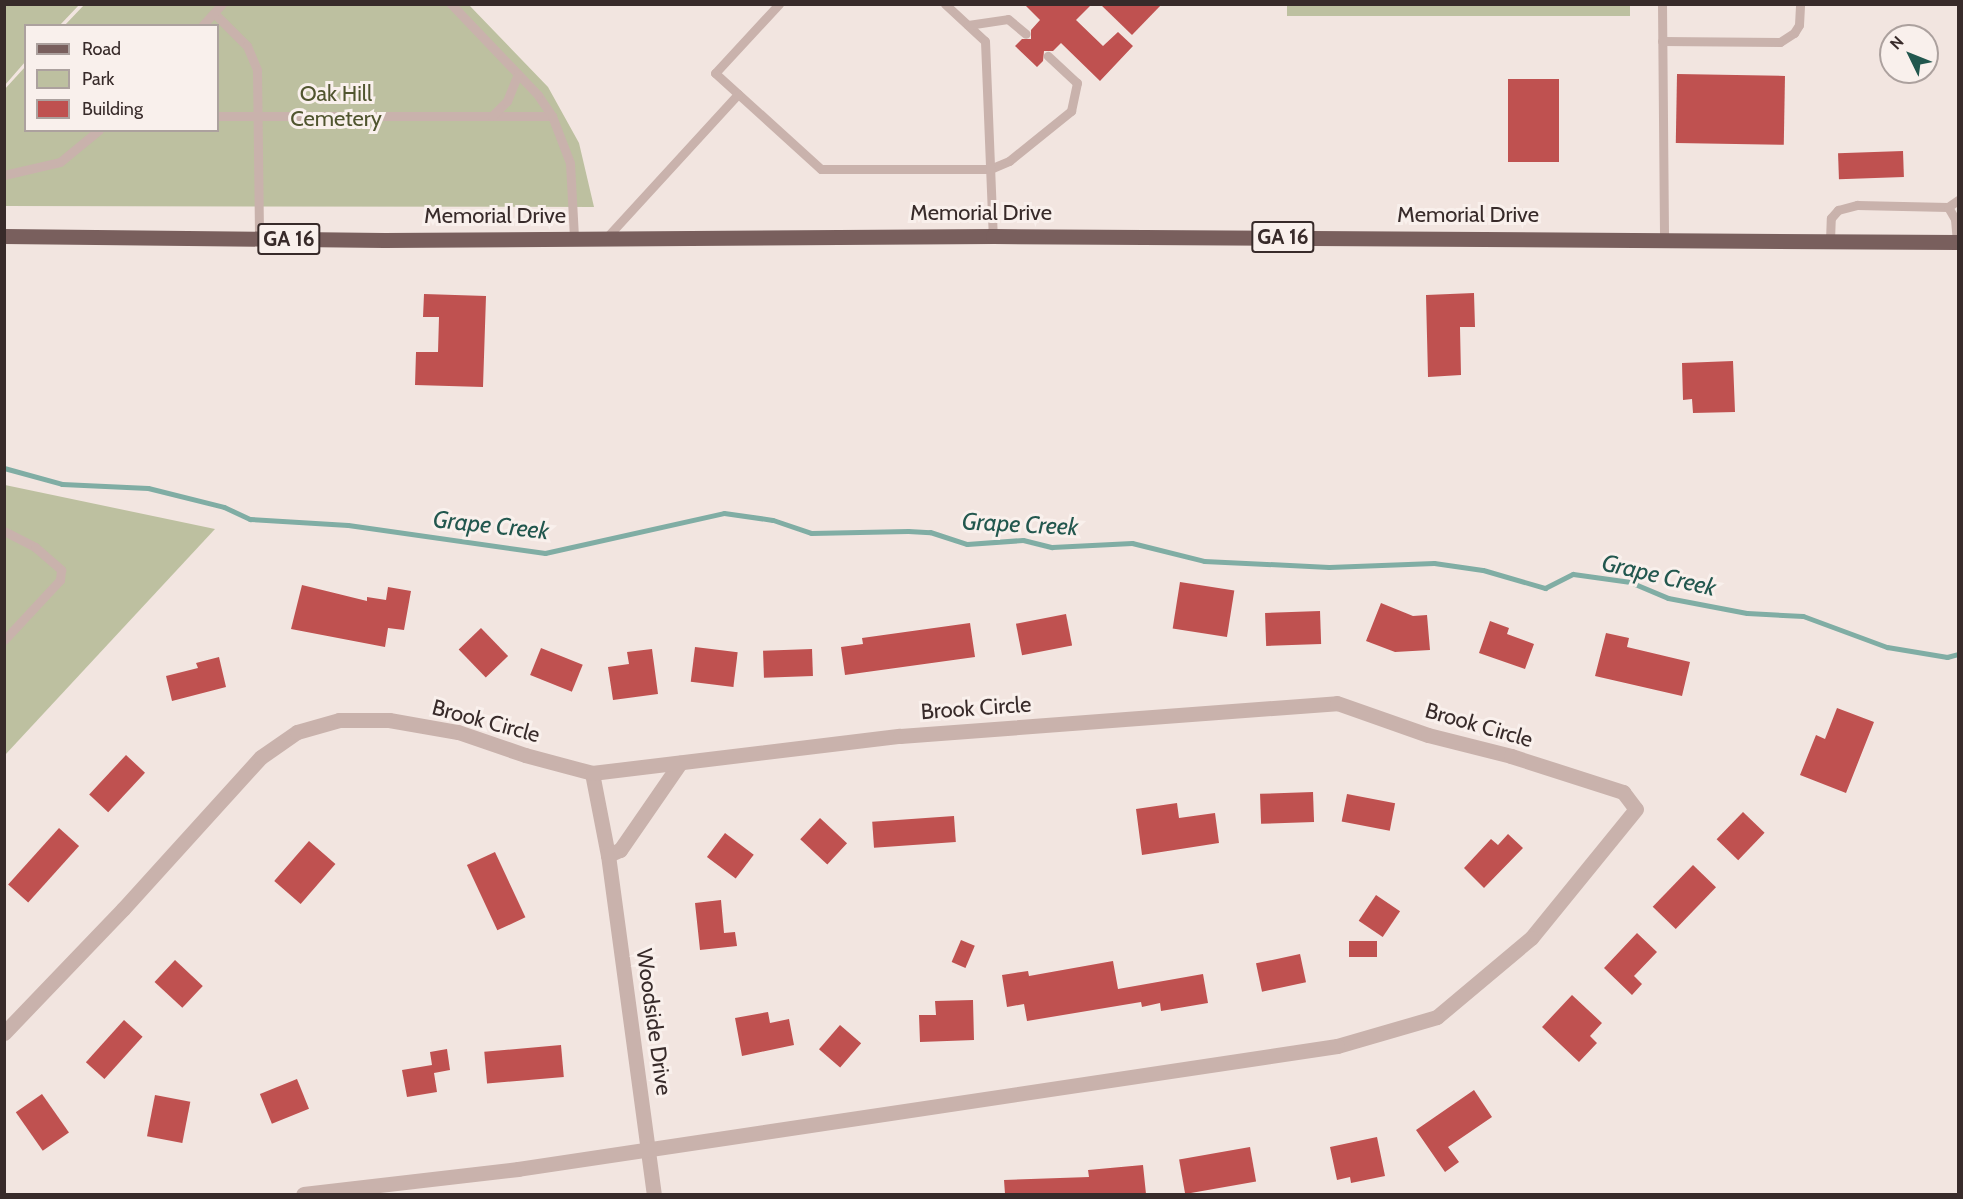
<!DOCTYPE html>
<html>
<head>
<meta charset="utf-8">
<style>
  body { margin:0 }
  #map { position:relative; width:1963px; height:1199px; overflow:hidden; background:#f2e5e0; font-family:Cabin,sans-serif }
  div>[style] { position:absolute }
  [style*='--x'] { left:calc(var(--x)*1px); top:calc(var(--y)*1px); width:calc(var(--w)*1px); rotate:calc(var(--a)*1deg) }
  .green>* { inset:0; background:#bdc0a0; transform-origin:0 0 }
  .stream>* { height:5px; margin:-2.5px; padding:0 2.5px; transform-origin:2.5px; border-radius:2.5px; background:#80ada4 }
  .building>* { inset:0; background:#bf5150; transform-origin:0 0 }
  .service>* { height:9px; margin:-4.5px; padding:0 4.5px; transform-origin:4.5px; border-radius:4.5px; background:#c9b2ac }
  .minor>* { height:15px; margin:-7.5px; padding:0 7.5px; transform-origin:7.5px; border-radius:7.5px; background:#c9b2ac }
  .primary>* { height:15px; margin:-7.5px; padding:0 7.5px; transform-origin:7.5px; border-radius:7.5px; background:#795f5d }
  span { translate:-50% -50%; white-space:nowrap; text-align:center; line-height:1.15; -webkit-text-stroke:6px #f9f0ec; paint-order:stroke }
  .shield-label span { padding:2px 4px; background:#f9f0ec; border:2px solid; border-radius:4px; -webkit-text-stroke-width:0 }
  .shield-label { font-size:21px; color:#382b2a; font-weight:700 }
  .park-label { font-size:22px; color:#50552f }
  .street-label { font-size:22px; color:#382b2a }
  .water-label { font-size:24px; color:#22574e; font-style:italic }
  .frame { position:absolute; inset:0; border:6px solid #382b2a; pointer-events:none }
  .legend { position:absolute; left:24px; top:24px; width:195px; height:108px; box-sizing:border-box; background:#f9f0ec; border:2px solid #aca19e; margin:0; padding:8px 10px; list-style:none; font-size:18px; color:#382b2a }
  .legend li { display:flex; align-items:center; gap:12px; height:30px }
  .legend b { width:30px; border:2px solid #aca19e }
  .north { position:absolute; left:1879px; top:24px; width:60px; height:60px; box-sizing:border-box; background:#f9f0ec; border:2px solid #aca19e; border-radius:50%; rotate:313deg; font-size:16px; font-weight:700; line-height:24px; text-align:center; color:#382b2a }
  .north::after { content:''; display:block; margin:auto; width:21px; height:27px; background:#22574e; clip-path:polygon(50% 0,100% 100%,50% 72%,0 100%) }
</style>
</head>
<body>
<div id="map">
  <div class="green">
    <div style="clip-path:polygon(5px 4px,79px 5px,60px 25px,26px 26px,25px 62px,5px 85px)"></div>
    <div style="clip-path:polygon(84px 5px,469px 5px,548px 87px,579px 143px,594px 207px,5px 206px,4px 90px,25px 67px,26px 130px,218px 130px,218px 26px,65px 25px)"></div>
    <div style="left:1630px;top:5px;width:11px;height:343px;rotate:90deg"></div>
    <div style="clip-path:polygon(5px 485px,215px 529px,5px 755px)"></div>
  </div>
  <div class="stream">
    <div style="--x:4;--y:468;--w:60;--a:15.4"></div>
    <div style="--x:62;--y:484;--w:86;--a:2.7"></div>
    <div style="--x:148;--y:488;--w:78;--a:14"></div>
    <div style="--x:224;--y:507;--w:29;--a:25"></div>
    <div style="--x:250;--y:519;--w:98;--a:3.5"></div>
    <div style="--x:348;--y:525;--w:199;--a:8.1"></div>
    <div style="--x:545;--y:553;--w:183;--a:-12.6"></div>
    <div style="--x:724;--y:513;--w:49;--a:8.1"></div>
    <div style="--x:773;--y:520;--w:40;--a:18.9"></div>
    <div style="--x:811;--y:533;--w:97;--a:-1.2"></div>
    <div style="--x:908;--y:531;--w:22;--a:3"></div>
    <div style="--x:930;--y:532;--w:39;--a:18"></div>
    <div style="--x:967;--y:544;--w:56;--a:-4.1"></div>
    <div style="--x:1023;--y:540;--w:30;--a:14"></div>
    <div style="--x:1052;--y:547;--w:80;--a:-2.9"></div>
    <div style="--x:1132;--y:543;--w:74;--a:14"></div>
    <div style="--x:1204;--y:561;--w:125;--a:2.7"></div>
    <div style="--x:1329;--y:567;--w:105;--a:-2.2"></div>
    <div style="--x:1434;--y:563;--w:49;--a:8.1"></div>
    <div style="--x:1483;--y:570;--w:65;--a:16.2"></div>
    <div style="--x:1545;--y:588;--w:31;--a:-27"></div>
    <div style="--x:1573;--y:574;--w:58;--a:8"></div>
    <div style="--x:1630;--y:582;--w:41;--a:22.8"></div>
    <div style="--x:1668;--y:598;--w:80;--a:10.8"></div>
    <div style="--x:1747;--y:613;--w:56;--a:3.1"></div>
    <div style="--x:1803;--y:616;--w:90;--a:20.3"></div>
    <div style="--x:1887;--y:647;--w:61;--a:9.5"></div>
    <div style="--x:1947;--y:657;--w:11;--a:-15"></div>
  </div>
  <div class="building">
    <div style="clip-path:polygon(1024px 4px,1092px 4px,1076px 20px,1103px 46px,1118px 32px,1133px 46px,1100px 81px,1061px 43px,1053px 51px,1044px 51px,1043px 61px,1037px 67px,1015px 46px,1022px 39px,1031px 39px,1031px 30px,1040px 20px)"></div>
    <div style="clip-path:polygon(1100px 4px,1162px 4px,1132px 35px)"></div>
    <div style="left:1677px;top:74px;width:108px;height:69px;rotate:1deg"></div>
    <div style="left:1559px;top:79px;width:83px;height:51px;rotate:90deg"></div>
    <div style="left:1903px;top:151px;width:26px;height:65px;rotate:88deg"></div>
    <div style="clip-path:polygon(1474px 293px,1475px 327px,1460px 327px,1461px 375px,1428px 377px,1426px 295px)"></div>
    <div style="clip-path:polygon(424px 294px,486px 296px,483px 387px,415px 385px,416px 352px,438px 352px,439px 317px,423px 317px)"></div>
    <div style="clip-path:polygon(1733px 361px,1735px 412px,1693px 413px,1692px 399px,1683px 400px,1682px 363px)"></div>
    <div style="left:1180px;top:582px;width:55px;height:47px;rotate:9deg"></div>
    <div style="clip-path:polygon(302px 585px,367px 601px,367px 597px,386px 600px,388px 587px,411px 591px,404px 630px,388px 628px,385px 647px,291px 629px)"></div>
    <div style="clip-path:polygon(1381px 603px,1413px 616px,1427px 615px,1430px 650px,1395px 652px,1366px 641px)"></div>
    <div style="left:1320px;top:611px;width:33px;height:55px;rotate:88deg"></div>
    <div style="left:1066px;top:614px;width:32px;height:51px;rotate:79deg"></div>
    <div style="clip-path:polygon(1490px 621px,1509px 628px,1507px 634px,1534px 644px,1525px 669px,1479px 653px)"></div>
    <div style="clip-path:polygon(970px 623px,975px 657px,845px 675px,841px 647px,863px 644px,862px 638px)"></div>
    <div style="left:481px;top:628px;width:39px;height:31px;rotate:46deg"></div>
    <div style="clip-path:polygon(1606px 633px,1629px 638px,1627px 647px,1690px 662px,1682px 696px,1595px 676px)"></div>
    <div style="left:695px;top:647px;width:43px;height:35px;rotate:7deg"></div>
    <div style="left:541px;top:648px;width:45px;height:29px;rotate:22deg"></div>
    <div style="clip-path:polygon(652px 649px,658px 694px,613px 700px,608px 667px,629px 664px,627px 652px)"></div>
    <div style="left:812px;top:649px;width:27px;height:49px;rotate:88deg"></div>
    <div style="clip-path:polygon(219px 657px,226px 687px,172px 701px,166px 676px,198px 668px,196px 663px)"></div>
    <div style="clip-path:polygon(1837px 708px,1874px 722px,1846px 793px,1800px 775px,1816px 735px,1825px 739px)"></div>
    <div style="left:126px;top:755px;width:26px;height:54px;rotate:43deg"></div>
    <div style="left:1313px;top:792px;width:30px;height:53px;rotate:88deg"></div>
    <div style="left:1347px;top:794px;width:49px;height:28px;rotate:11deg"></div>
    <div style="clip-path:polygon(1177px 803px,1179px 818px,1215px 813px,1219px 843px,1142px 855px,1136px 809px)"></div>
    <div style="left:1743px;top:812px;width:30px;height:38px;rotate:44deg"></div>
    <div style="left:954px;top:816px;width:26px;height:82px;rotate:86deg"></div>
    <div style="left:820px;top:818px;width:37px;height:29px;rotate:43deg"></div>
    <div style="left:59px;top:828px;width:27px;height:76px;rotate:42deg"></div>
    <div style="left:725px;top:833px;width:36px;height:30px;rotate:37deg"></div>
    <div style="clip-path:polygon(1508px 834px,1523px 848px,1484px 888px,1464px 868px,1491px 839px,1498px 845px)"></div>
    <div style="left:309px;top:841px;width:35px;height:53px;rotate:41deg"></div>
    <div style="left:495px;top:852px;width:72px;height:31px;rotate:65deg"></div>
    <div style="left:1693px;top:865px;width:32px;height:58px;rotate:44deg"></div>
    <div style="left:1376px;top:895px;width:29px;height:31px;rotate:34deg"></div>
    <div style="clip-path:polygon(721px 900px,724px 933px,735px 932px,737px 946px,700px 950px,695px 903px)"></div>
    <div style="clip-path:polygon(1637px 933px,1657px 952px,1634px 976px,1642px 984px,1632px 995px,1604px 968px)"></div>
    <div style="left:961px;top:940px;width:15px;height:24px;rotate:23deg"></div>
    <div style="left:1377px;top:941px;width:16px;height:28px;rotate:90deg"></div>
    <div style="left:1300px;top:954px;width:29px;height:45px;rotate:78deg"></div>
    <div style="left:175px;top:960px;width:38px;height:30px;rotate:43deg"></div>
    <div style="clip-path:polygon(1113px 961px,1118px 989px,1203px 974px,1208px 1003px,1161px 1011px,1160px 1003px,1142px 1007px,1141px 1002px,1027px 1021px,1024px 1004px,1007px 1007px,1002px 975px,1028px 971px,1029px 976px)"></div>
    <div style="clip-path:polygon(1572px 995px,1602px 1023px,1590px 1036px,1597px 1043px,1579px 1062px,1542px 1027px)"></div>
    <div style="clip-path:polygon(973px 1000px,974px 1040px,920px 1042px,919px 1015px,936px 1015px,935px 1001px)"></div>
    <div style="clip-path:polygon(768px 1012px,770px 1023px,789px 1019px,794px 1045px,742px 1056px,735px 1018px)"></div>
    <div style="left:124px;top:1020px;width:25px;height:57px;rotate:42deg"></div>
    <div style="left:840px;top:1025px;width:28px;height:32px;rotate:41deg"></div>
    <div style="left:561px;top:1045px;width:32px;height:77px;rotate:85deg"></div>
    <div style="clip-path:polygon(447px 1049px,450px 1070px,434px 1073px,437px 1092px,407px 1097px,402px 1070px,432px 1065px,430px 1052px)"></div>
    <div style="left:297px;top:1079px;width:32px;height:40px;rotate:68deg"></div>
    <div style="clip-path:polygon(1474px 1090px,1492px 1117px,1448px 1147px,1459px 1162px,1445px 1172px,1416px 1130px)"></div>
    <div style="left:42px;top:1094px;width:47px;height:32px;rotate:55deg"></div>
    <div style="left:155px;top:1095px;width:36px;height:42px;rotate:11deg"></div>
    <div style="clip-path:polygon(1377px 1137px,1385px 1176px,1351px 1183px,1350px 1177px,1337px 1180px,1330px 1147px)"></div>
    <div style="left:1250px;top:1147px;width:35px;height:72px;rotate:80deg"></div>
    <div style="clip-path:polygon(1143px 1165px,1146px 1194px,1005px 1194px,1004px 1180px,1089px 1177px,1088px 1170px)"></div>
  </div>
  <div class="service">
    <div style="--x:779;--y:4;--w:94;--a:132.8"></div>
    <div style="--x:715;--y:73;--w:143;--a:42.2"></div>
    <div style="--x:821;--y:169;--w:169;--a:0"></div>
    <div style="--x:990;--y:169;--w:21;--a:-23"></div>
    <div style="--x:1009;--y:161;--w:80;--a:-38.9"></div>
    <div style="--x:1071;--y:111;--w:29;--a:-78"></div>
    <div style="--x:1077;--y:83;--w:40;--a:-137"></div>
    <div style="--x:945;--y:4;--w:54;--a:42.8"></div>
    <div style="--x:985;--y:41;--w:195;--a:87.7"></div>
    <div style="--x:1662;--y:4;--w:235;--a:89.5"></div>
    <div style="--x:214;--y:13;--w:47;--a:45"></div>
    <div style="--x:247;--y:46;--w:26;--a:67"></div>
    <div style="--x:257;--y:70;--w:169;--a:89.3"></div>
    <div style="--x:968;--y:25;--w:40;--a:-8.5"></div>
    <div style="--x:1008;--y:19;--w:23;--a:40"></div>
    <div style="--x:202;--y:26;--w:30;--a:-48"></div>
    <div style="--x:1662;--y:41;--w:118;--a:0.5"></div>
    <div style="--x:1780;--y:42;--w:17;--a:-33"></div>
    <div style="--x:1794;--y:33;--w:9;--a:-58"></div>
    <div style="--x:1799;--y:25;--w:21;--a:-87"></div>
    <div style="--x:218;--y:116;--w:334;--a:0"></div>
    <div style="--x:552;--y:116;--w:25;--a:-124"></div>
    <div style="--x:538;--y:95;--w:126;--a:-133.7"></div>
    <div style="--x:492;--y:116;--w:21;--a:-45"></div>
    <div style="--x:507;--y:101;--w:29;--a:-68"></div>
    <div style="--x:552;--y:116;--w:50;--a:69"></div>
    <div style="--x:570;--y:163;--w:75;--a:86.9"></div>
    <div style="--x:4;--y:175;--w:57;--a:-13.1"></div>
    <div style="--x:60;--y:162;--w:50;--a:-39.4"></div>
    <div style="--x:1948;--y:207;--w:12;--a:-35"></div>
    <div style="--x:607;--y:237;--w:194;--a:-47.5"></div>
    <div style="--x:1830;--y:241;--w:23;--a:-88"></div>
    <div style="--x:1831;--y:218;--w:11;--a:-49"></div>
    <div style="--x:1838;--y:210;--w:20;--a:-15"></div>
    <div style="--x:1857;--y:205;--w:91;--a:1.3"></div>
    <div style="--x:1948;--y:207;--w:14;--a:60"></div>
    <div style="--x:1955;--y:219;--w:23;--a:85"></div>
    <div style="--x:4;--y:531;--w:35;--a:27"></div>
    <div style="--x:35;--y:547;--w:35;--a:41"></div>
    <div style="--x:61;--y:570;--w:10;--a:96"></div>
    <div style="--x:60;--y:580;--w:82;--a:133"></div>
  </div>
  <div class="minor">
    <div style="--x:592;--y:773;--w:84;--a:79"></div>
    <div style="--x:608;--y:855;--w:342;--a:82.3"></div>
    <div style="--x:608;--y:855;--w:13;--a:-23"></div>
    <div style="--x:620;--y:850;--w:106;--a:-55.4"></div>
    <div style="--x:4;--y:1033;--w:172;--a:-46.2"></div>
    <div style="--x:123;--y:909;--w:205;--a:-47.8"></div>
    <div style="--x:261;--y:757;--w:44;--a:-34.8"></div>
    <div style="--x:297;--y:732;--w:44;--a:-15.9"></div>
    <div style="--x:339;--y:720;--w:50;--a:0"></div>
    <div style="--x:389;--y:720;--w:70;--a:9.9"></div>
    <div style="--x:458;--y:732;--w:71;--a:18.9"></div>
    <div style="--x:525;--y:755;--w:69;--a:15"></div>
    <div style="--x:592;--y:773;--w:310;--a:-6.9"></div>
    <div style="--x:900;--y:736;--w:438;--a:-4.3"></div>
    <div style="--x:1337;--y:703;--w:96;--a:19.4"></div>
    <div style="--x:1428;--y:735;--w:86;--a:14.2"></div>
    <div style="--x:1511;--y:756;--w:118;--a:17.8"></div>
    <div style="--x:1623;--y:792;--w:21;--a:53"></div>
    <div style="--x:1636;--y:809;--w:166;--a:129.1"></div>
    <div style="--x:1531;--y:938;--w:123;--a:140"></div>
    <div style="--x:1437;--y:1017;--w:104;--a:163.8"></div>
    <div style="--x:1337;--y:1046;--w:828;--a:171.46"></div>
    <div style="--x:518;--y:1169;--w:216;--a:173.4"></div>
  </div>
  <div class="primary">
    <div style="--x:4;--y:236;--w:380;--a:0.6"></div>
    <div style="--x:384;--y:240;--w:609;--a:-0.38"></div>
    <div style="--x:993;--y:236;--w:965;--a:0.36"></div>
  </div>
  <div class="shield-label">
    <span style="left:1283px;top:237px">GA 16</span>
    <span style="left:289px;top:239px">GA 16</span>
  </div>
  <div class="park-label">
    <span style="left:336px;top:106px">Oak Hill<br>Cemetery</span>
  </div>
  <div class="street-label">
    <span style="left:981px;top:213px">Memorial Drive</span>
    <span style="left:1468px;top:215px">Memorial Drive</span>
    <span style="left:495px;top:216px">Memorial Drive</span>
    <span style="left:976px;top:708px;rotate:-4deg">Brook Circle</span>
    <span style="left:486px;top:721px;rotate:15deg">Brook Circle</span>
    <span style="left:1479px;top:725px;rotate:16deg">Brook Circle</span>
    <span style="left:654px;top:1022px;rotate:82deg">Woodside Drive</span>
  </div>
  <div class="water-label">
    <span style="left:1020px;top:524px;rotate:3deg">Grape Creek</span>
    <span style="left:491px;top:525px;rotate:6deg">Grape Creek</span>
    <span style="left:1659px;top:575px;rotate:13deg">Grape Creek</span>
  </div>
  <div class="frame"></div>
  <ul class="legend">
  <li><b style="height:8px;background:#795f5d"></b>Road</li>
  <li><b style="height:16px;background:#bdc0a0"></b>Park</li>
  <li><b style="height:16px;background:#bf5150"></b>Building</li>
  </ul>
  <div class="north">N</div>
</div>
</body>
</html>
